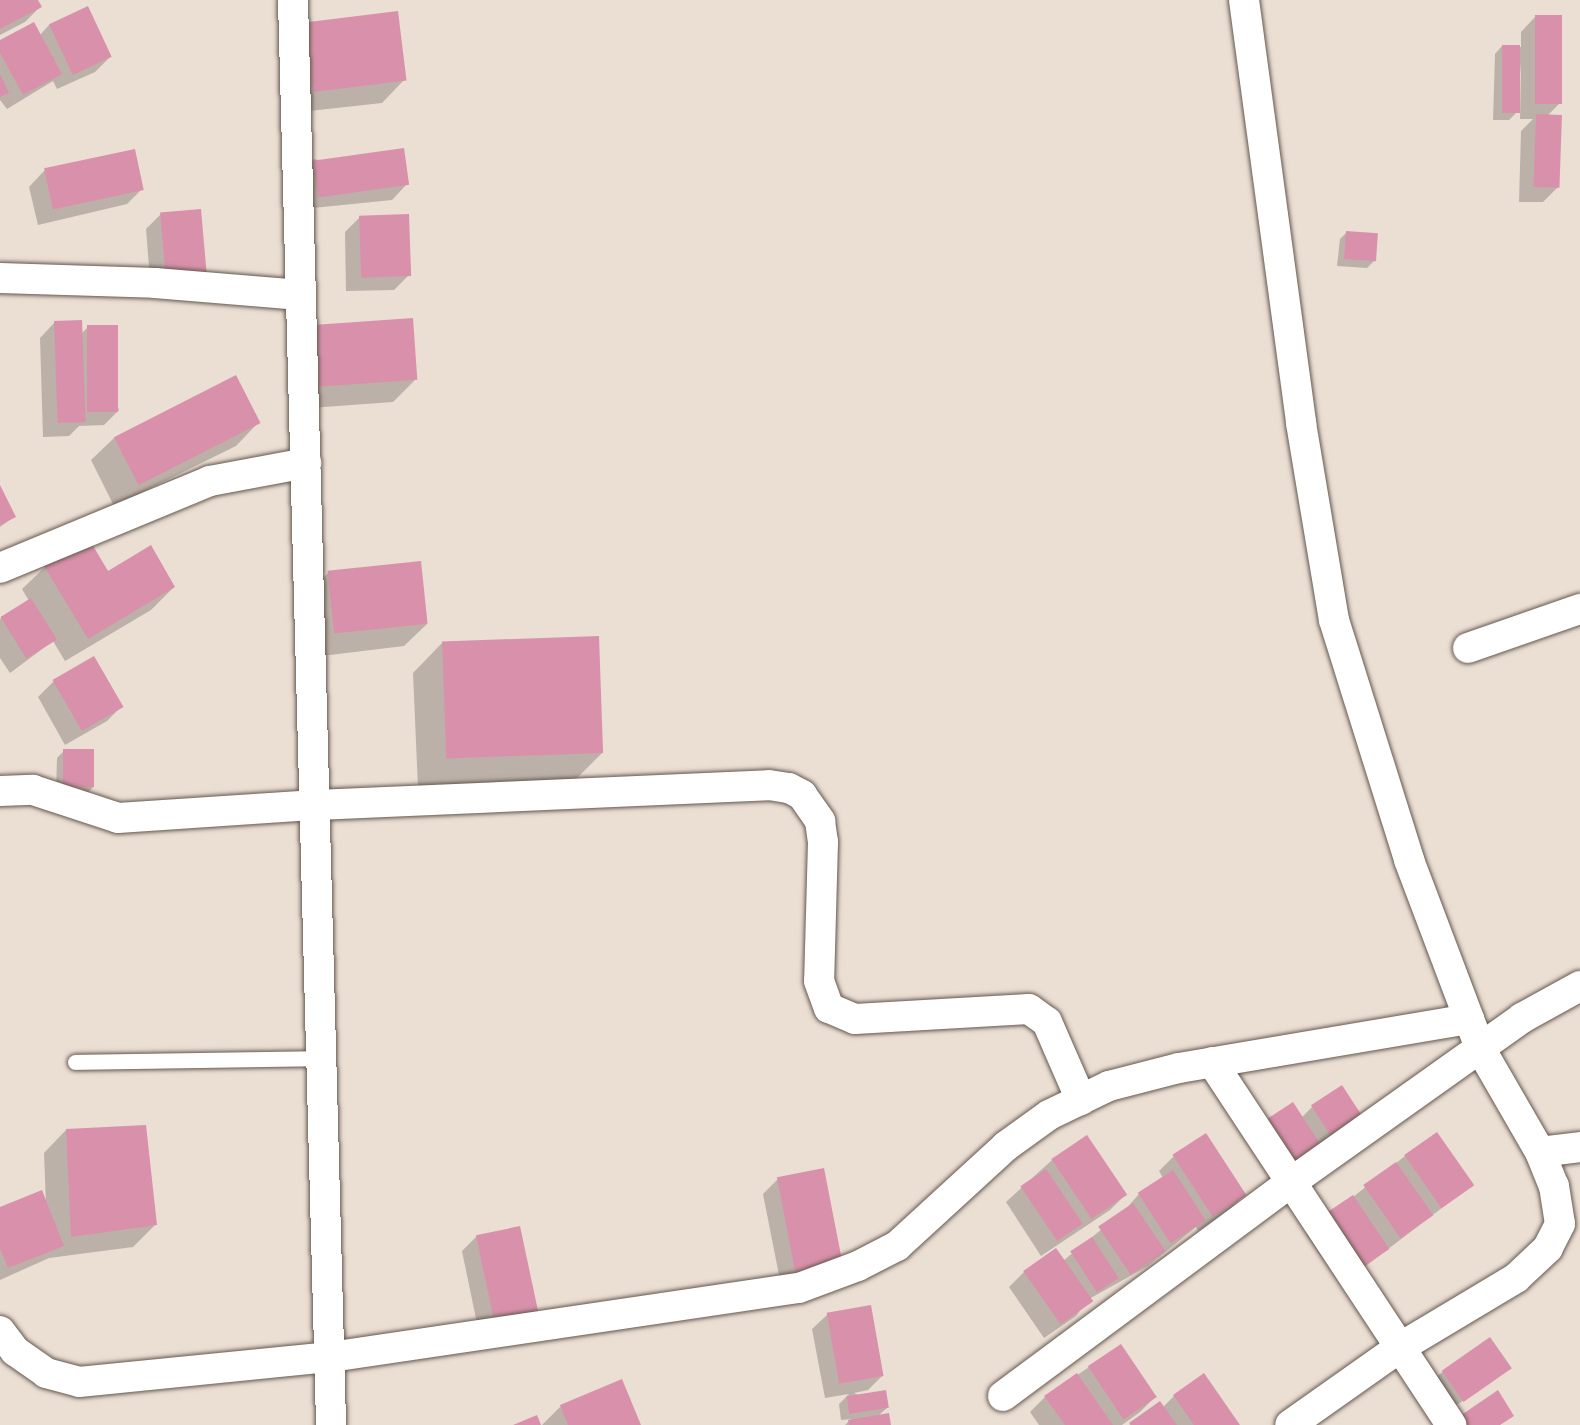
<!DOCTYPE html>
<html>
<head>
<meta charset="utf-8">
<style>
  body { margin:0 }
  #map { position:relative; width:1580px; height:1425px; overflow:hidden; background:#ebded3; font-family:"Alegreya Sans",sans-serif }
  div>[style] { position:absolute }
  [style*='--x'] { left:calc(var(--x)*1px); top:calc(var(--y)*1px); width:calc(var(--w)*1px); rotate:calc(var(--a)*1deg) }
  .shadow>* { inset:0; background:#0003; transform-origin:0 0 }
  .building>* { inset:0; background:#d991ab; transform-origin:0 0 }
  .roads { filter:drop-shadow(0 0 2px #64584f) drop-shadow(0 0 2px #64584f) }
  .lane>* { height:15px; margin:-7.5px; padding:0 7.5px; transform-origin:7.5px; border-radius:7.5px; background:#fff }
  .street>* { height:30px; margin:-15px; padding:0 15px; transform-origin:15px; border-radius:15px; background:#fff }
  span { translate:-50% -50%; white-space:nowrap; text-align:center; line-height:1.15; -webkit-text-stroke:4.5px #fff; paint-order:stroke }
</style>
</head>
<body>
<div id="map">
  <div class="shadow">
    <div style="clip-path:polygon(0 0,37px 0,40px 7px,25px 22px,0 35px)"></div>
    <div style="clip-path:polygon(87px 8px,110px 57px,95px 72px,57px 89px,53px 81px,7px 109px,0 100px,0 42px,40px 35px,49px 25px)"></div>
    <div style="clip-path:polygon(1536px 16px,1559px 104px,1547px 116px,1558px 187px,1543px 202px,1519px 202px,1521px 131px,1533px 119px,1520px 119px,1521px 64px,1516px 113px,1509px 120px,1493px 120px,1495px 54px,1502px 46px,1521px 47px,1521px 32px)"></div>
    <div style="clip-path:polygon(283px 45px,404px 80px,382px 103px,291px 113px)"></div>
    <div style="clip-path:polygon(314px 159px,407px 184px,392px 200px,303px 209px,299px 174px)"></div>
    <div style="clip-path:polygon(44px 171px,142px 189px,127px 204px,38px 225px,29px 187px)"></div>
    <div style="clip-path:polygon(161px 214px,205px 274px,151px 292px,146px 229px)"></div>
    <div style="clip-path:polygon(360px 217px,409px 275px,394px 290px,346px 291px,345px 232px)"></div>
    <div style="clip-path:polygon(1347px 232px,1374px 261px,1367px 268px,1337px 266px,1340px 239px)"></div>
    <div style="clip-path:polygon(55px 322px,81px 334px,88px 327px,119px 410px,104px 425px,79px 426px,69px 436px,43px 437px,40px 338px)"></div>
    <div style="clip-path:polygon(291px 349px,416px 379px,393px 402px,296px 409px)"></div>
    <div style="clip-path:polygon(235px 377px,258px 423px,236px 446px,114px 506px,91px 460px,114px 438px)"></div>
    <div style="clip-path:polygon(0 488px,14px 517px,0 527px)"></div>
    <div style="clip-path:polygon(45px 567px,107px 573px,174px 587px,151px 610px,65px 661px,53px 641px,10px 673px,0 658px,0 619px,29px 601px,22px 589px)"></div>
    <div style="clip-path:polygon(328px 573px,427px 624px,404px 646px,313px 657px,306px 596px)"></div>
    <div style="clip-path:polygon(442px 643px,602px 753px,573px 782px,418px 788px,413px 673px)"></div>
    <div style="clip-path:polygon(94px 658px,122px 706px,107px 721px,65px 745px,38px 697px,53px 682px)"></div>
    <div style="clip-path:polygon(64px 751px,93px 787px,86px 795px,56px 794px,57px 758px)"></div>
    <div style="clip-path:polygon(1312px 1107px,1363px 1120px,1274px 1184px,1246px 1141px,1261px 1126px,1301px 1118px)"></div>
    <div style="clip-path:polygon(66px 1130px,155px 1225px,133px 1247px,49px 1258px,0 1280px,0 1209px,46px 1205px,44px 1153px)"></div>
    <div style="clip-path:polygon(1174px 1156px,1244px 1195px,1229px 1210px,1198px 1231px,1196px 1227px,1148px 1266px,1089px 1299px,1076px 1316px,1044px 1338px,1009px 1287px,1024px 1272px,1063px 1261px,1125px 1210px,1139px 1194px,1163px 1178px,1159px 1171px)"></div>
    <div style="clip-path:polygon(1405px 1156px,1472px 1185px,1341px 1285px,1306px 1234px)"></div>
    <div style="clip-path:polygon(1052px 1160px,1125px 1195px,1110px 1210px,1041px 1256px,1006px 1202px)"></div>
    <div style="clip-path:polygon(778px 1179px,841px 1261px,781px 1285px,763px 1194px)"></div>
    <div style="clip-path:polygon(477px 1236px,537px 1314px,480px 1338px,462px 1251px)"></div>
    <div style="clip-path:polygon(828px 1314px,883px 1375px,868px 1390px,854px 1393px,887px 1408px,878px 1416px,890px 1425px,845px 1425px,851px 1419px,841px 1420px,839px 1404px,849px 1394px,825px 1398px,812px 1329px)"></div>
    <div style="left:1490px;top:1339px;width:35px;height:79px;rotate:55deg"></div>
    <div style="clip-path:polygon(1120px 1346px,1155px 1397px,1140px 1412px,1122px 1425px,1039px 1425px,1030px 1412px,1045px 1397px)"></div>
    <div style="clip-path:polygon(1174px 1396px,1239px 1425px,1129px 1425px,1160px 1403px,1163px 1407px)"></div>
    <div style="clip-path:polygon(561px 1406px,639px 1425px,542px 1425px)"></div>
  </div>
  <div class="building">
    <div style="clip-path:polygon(0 0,38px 0,42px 7px,0 29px)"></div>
    <div style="left:88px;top:6px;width:56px;height:43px;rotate:65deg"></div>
    <div style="left:398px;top:11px;width:70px;height:94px;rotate:83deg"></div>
    <div style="left:1535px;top:15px;width:27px;height:89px"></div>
    <div style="clip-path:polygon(34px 22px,62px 74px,23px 95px,0 53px,0 40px)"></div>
    <div style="left:1502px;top:45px;width:18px;height:68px"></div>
    <div style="clip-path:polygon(0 74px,9px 93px,0 97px)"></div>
    <div style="left:1536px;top:114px;width:26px;height:73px;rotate:2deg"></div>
    <div style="left:404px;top:148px;width:37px;height:92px;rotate:82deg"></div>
    <div style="left:135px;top:149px;width:42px;height:93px;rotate:78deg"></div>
    <div style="left:201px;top:209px;width:65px;height:41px;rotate:85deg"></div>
    <div style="left:409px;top:214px;width:62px;height:50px;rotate:88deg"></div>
    <div style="left:1346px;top:231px;width:32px;height:28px;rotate:4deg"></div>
    <div style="left:413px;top:318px;width:62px;height:100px;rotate:86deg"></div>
    <div style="left:82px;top:320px;width:102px;height:28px;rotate:88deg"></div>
    <div style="left:87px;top:325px;width:31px;height:87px"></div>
    <div style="left:236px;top:375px;width:54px;height:137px;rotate:63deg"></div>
    <div style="clip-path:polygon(0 485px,16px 517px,0 525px)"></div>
    <div style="clip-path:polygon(89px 539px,108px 571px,151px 545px,175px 587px,88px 639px,44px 566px)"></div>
    <div style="left:421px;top:561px;width:63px;height:94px;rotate:84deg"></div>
    <div style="left:31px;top:598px;width:49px;height:36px;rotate:58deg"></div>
    <div style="left:599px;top:636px;width:117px;height:157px;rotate:88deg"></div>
    <div style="left:94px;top:656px;width:59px;height:48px;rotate:60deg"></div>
    <div style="left:63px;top:749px;width:31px;height:38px"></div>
    <div style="left:1342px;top:1085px;width:42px;height:37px;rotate:57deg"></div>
    <div style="left:1293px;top:1102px;width:55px;height:40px;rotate:57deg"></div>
    <div style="clip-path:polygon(146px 1125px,157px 1225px,71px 1237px,66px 1129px)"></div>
    <div style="left:1437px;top:1132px;width:65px;height:40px;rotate:55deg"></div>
    <div style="left:1206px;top:1133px;width:74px;height:40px;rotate:57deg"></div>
    <div style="left:1087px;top:1135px;width:72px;height:43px;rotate:56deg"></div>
    <div style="left:1396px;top:1162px;width:65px;height:40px;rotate:55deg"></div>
    <div style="left:824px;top:1168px;width:96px;height:48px;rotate:79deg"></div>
    <div style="left:1046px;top:1169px;width:66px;height:31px;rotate:56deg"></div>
    <div style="left:1173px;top:1170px;width:60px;height:42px;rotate:57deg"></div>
    <div style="clip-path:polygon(42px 1190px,64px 1246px,8px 1268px,0 1248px,0 1207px)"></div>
    <div style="left:1353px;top:1195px;width:65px;height:40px;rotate:56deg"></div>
    <div style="left:1133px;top:1203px;width:58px;height:42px;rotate:56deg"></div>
    <div style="left:520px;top:1226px;width:90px;height:45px;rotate:78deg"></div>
    <div style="left:1092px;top:1237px;width:49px;height:26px;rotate:57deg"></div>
    <div style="left:1056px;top:1248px;width:65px;height:40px;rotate:55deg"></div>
    <div style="left:871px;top:1305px;width:72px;height:45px;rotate:80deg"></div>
    <div style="left:1490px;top:1337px;width:38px;height:59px;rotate:55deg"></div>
    <div style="left:1121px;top:1344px;width:64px;height:40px;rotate:56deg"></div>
    <div style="clip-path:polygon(1077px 1373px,1113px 1425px,1065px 1425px,1044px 1396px)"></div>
    <div style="clip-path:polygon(1204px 1373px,1240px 1425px,1194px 1425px,1173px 1395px)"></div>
    <div style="clip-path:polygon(622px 1379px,641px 1425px,568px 1425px,560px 1405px)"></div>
    <div style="left:886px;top:1390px;width:18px;height:40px;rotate:81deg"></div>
    <div style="clip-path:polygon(1498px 1390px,1514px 1416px,1500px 1425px,1453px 1425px,1451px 1422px)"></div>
    <div style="clip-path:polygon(1160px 1401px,1177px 1425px,1131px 1425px,1129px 1423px)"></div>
    <div style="clip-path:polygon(889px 1413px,891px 1425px,849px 1425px,848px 1420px)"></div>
    <div style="clip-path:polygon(537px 1415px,541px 1425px,513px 1425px)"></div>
  </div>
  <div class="roads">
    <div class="lane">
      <div style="--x:75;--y:1062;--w:248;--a:-0.9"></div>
    </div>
    <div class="street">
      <div style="--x:293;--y:0;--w:1426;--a:88.47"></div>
      <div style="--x:1244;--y:0;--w:427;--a:82.3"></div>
      <div style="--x:1301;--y:423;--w:200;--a:80.5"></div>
      <div style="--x:1334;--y:620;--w:251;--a:72.6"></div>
      <div style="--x:1409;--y:860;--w:170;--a:69.3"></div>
      <div style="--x:1469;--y:1019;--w:31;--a:69"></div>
      <div style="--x:1480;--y:1048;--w:120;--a:60"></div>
      <div style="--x:1540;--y:1152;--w:37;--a:68"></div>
      <div style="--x:1554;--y:1186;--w:38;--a:81"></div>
      <div style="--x:1560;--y:1224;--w:27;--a:117"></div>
      <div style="--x:1548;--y:1248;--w:44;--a:136.8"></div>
      <div style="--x:1516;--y:1278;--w:136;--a:149.1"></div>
      <div style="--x:1399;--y:1348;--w:133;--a:144.8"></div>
      <div style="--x:0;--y:278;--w:155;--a:1.8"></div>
      <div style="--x:155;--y:283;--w:146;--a:4.7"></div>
      <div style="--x:0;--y:568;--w:227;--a:-22.5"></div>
      <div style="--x:210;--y:481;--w:98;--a:-10.6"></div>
      <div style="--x:1468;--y:648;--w:119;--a:-19.2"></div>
      <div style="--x:0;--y:791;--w:33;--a:-2"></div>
      <div style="--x:33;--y:790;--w:89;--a:18.2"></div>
      <div style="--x:118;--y:818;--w:198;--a:-3.8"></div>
      <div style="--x:316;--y:805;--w:453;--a:-2.5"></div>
      <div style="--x:769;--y:785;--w:20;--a:9"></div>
      <div style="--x:789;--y:788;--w:15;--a:28"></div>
      <div style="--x:802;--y:795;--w:32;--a:55"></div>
      <div style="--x:820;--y:821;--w:21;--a:82"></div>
      <div style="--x:823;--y:842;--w:139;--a:91.6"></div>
      <div style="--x:819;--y:981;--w:29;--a:70"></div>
      <div style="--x:829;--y:1008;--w:28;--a:23"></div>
      <div style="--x:855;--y:1019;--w:174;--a:-3.3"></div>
      <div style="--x:1029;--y:1009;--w:22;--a:36"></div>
      <div style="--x:1047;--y:1022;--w:85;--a:66.4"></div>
      <div style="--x:1212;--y:1062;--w:435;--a:56.6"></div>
      <div style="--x:1540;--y:1152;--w:40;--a:-7.1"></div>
      <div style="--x:0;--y:1331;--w:25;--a:53"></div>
      <div style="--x:15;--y:1351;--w:38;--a:35"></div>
      <div style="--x:46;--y:1373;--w:34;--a:15"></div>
      <div style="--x:79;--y:1382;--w:253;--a:-5.7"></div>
      <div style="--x:331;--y:1357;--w:473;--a:-8.4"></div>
      <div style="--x:799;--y:1288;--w:63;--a:-20.4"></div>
      <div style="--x:858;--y:1266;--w:44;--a:-27.1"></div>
      <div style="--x:897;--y:1246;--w:148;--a:-42.5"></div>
      <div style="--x:1006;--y:1146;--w:53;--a:-35.8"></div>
      <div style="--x:1049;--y:1115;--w:67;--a:-25.8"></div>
      <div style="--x:1109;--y:1086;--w:72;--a:-14.4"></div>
      <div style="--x:1179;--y:1068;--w:294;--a:-9.6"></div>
      <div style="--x:1003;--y:1396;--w:357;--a:-36.6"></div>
      <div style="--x:1290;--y:1183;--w:285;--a:-35.4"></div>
      <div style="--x:1522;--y:1018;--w:66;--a:-28.9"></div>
    </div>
  </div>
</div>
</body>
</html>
